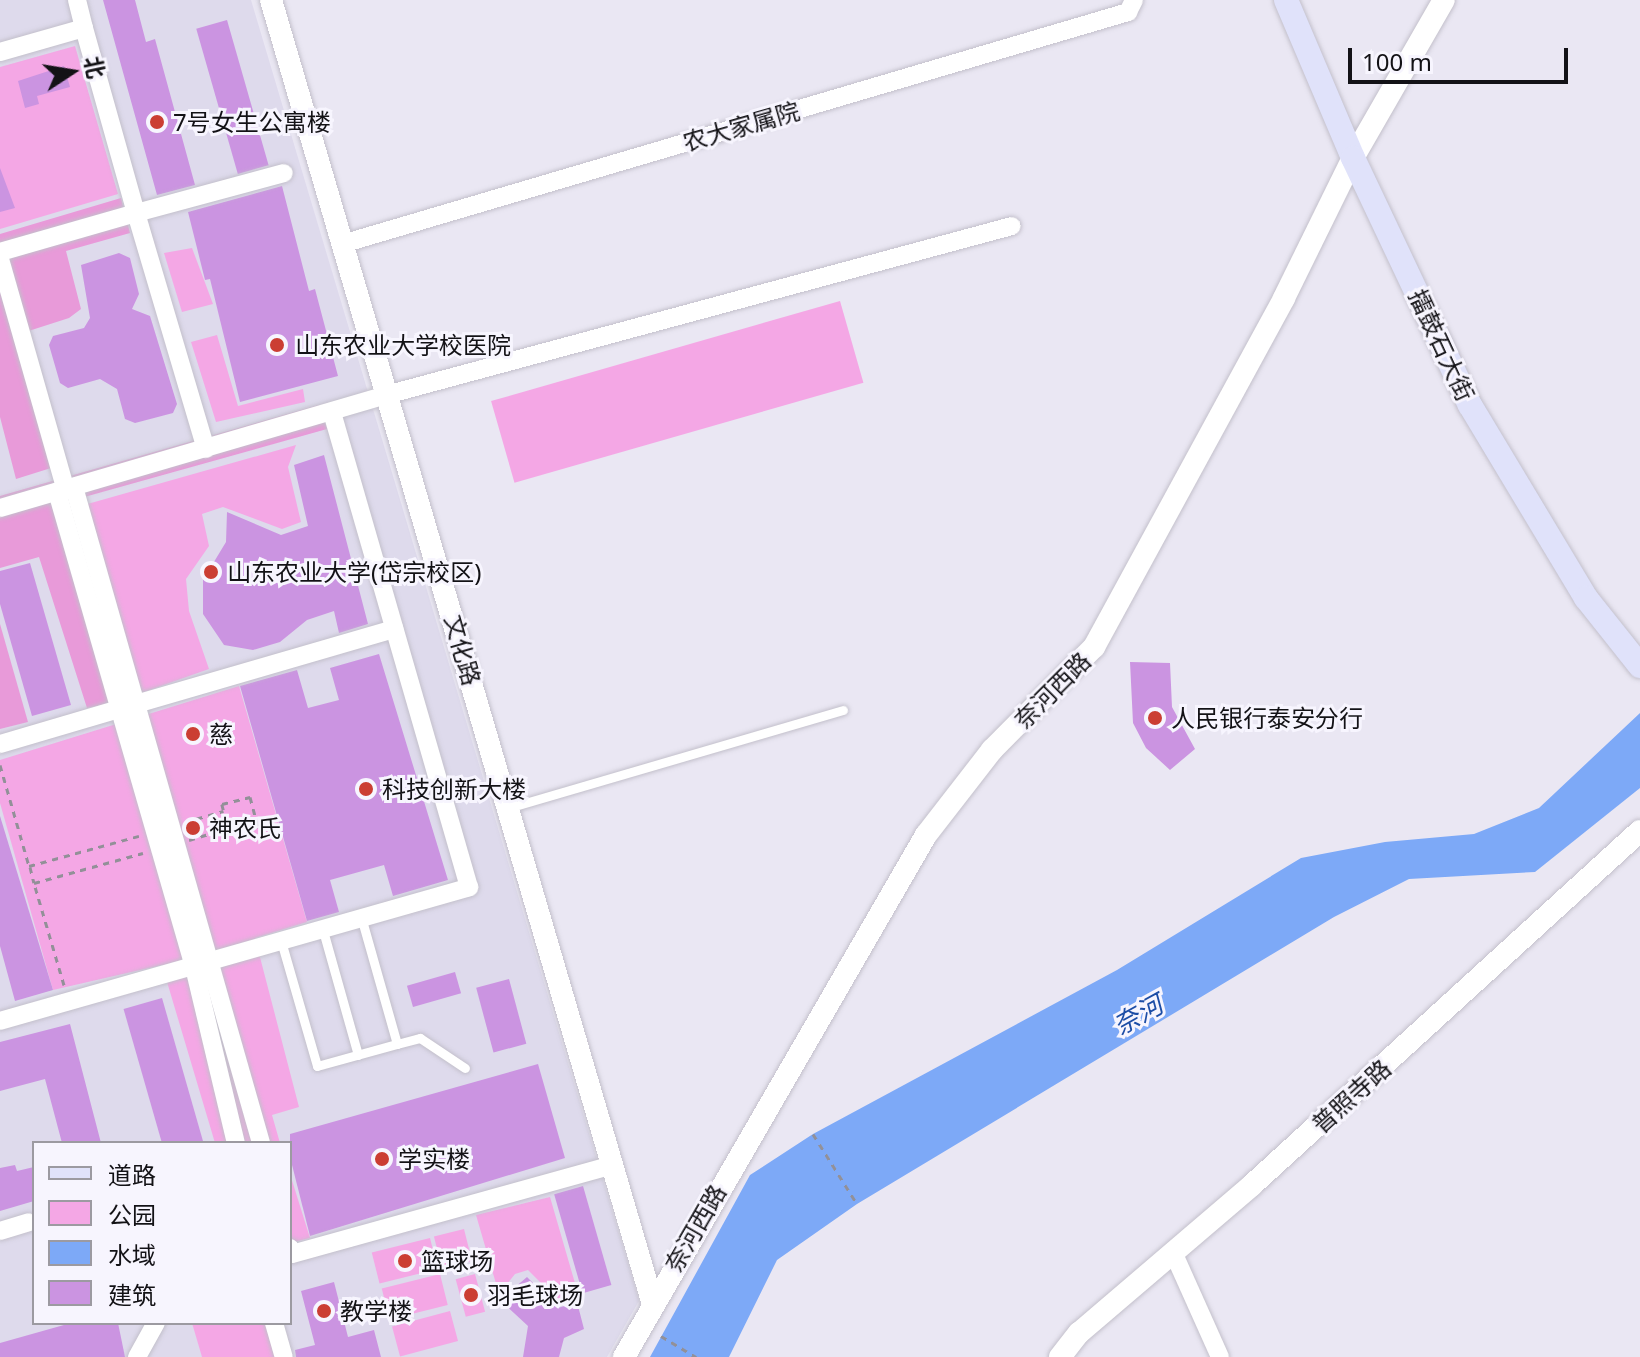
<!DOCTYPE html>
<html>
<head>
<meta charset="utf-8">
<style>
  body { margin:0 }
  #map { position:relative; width:1640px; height:1357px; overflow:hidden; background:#eae7f3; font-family:"Noto Sans","Noto Sans SC",sans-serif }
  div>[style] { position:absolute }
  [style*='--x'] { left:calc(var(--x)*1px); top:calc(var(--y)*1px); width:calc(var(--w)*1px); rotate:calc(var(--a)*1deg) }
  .built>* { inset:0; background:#dedaec }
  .green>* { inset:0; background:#f4a7e5; transform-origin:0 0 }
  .forest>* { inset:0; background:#e89ad9 }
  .water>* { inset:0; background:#7da9f7 }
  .building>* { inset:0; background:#cb94e1; transform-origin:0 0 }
  .path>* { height:3px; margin-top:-1.5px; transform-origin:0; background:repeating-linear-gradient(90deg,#929098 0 6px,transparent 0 12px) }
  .roads { filter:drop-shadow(0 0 2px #c3c0cb) drop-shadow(0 0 2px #c3c0cb) }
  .service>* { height:9px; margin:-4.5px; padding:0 4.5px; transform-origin:4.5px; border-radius:4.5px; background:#fff }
  .minor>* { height:18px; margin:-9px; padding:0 9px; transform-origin:9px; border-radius:9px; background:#fff }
  .tertiary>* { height:22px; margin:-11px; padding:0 11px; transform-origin:11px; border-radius:11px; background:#fff }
  .secondary>* { height:24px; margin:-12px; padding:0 12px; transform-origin:12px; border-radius:12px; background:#e0e2fa }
  .dots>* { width:22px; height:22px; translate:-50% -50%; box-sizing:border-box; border:4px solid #f7f5fe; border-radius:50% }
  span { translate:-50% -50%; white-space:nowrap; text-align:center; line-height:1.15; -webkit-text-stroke:6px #f7f5fe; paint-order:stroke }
  .poi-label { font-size:24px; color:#131216 }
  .left { translate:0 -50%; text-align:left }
  .street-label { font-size:24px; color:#131216 }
  .water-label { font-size:26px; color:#1c4da6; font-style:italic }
  .legend { position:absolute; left:32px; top:1141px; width:260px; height:184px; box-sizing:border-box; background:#f7f5fe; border:2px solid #9c9aa1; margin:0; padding:10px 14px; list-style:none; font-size:24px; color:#131216 }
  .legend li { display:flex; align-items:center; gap:16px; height:40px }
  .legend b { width:40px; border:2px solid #9c9aa1 }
  .north { position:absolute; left:32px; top:32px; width:80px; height:80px; -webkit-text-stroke:6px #f7f5fe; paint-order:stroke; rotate:78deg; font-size:22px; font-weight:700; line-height:32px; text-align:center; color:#131216 }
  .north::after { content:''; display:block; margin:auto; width:28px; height:36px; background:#131216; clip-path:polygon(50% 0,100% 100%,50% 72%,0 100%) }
  .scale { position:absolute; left:1348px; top:48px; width:220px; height:36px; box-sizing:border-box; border:4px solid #131216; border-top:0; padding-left:10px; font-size:24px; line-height:28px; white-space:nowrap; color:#131216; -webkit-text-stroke:6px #f7f5fe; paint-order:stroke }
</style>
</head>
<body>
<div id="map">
  <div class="built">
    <div style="clip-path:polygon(evenodd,0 0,251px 0,639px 1301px,607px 1357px,0 1357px,0 0,34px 1143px,290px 1143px,290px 1323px,34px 1323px,34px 1143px)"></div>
  </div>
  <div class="green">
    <div style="clip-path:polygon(75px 46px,118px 194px,0 229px,0 67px)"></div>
    <div style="clip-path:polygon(192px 248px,213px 304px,182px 312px,164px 253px)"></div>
    <div style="left:840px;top:301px;width:85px;height:363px;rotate:74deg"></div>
    <div style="clip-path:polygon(217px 335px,238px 406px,303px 389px,305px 402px,216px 422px,191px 342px)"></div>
    <div style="clip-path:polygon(296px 445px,288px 467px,301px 522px,282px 529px,223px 507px,202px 514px,209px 546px,186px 579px,189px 611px,209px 669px,141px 693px,84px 505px)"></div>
    <div style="clip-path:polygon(239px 686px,307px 922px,255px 938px,299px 1107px,272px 1115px,280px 1143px,215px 1143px,162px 965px,53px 990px,0 803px,0 760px)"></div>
    <div style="clip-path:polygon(290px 1174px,310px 1238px,290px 1243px)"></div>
    <div style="clip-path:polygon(550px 1197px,579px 1297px,560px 1302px,528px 1270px,515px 1274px,499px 1294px,476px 1215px)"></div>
    <div style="left:464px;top:1229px;width:33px;height:31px;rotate:76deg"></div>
    <div style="left:430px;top:1238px;width:32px;height:60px;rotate:76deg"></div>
    <div style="left:440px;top:1274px;width:32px;height:60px;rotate:76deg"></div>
    <div style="left:475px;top:1274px;width:39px;height:20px;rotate:75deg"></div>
    <div style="left:450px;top:1311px;width:31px;height:60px;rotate:75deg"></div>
    <div style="clip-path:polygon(192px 1323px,269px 1323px,278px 1357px,202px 1357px)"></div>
  </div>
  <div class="forest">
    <div style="clip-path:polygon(121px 198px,130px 233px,66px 251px,81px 309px,69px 318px,13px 336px,51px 468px,16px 479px,0 417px,0 234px)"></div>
    <div style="clip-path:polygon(319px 405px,327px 429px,52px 506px,112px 703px,87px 708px,39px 557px,0 568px,0 496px)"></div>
    <div style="clip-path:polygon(0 624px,28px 722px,0 729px)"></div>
  </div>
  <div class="water">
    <div style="clip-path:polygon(1640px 713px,1640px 788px,1535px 872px,1409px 879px,1334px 917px,857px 1204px,777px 1260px,729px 1357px,650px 1357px,750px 1175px,813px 1134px,1117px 970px,1301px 858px,1385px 842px,1474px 834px,1539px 808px)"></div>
  </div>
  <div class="building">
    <div style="clip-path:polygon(103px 0,135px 0,146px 42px,155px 39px,195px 185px,157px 195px)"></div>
    <div style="left:227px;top:20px;width:151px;height:32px;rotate:74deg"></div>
    <div style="clip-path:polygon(64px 66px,70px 87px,37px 96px,39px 104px,25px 108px,18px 81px)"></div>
    <div style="clip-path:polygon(0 168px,15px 208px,0 212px)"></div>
    <div style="clip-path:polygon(282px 186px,309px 291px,315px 289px,338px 376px,240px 402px,210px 279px,205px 280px,188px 212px)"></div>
    <div style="clip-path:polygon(119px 253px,130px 258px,139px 294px,132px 309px,150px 316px,177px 404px,173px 413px,135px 423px,125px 419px,117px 389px,100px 379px,68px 388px,60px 383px,49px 345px,53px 336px,84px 328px,90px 318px,81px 265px)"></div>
    <div style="clip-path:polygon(324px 455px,368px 624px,339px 633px,334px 611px,307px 620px,280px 642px,253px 650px,224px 645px,203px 614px,203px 580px,226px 542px,227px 512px,281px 535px,308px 526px,294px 465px)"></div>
    <div style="clip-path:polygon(30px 563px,71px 705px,32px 716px,0 604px,0 571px)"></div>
    <div style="clip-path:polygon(379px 654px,448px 880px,393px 896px,384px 865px,330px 880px,339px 912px,307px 921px,240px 686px,297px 670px,308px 708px,339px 700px,330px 668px)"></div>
    <div style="clip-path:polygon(1130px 662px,1170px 663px,1172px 707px,1195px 749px,1170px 770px,1146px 748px,1133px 723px)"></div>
    <div style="clip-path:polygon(0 816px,53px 990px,15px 1001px,0 946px)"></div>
    <div style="left:455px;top:972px;width:22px;height:50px;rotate:74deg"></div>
    <div style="left:509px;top:979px;width:67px;height:34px;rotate:75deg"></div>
    <div style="left:162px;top:998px;width:151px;height:40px;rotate:74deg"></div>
    <div style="clip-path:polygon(70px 1024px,101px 1143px,62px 1143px,45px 1079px,0 1091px,0 1042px)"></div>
    <div style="clip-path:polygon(538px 1064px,565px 1158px,310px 1236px,290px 1157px,290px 1134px)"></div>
    <div style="clip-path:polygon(15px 1165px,17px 1171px,34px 1167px,34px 1201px,0 1211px,0 1168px)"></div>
    <div style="left:583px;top:1186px;width:103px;height:30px;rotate:74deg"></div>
    <div style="clip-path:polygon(527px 1277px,558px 1308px,577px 1302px,584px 1329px,564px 1338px,559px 1357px,523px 1357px,528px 1326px,500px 1300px)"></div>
    <div style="clip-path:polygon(334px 1282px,348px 1337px,374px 1330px,381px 1357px,296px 1357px,295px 1350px,315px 1345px,301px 1291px)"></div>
    <div style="clip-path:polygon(71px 1323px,118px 1323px,125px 1357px,0 1357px,0 1343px)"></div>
  </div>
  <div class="path">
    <div style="--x:0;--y:765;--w:105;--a:74"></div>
    <div style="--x:29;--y:866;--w:114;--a:-15.3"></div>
    <div style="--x:250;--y:797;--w:30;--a:75"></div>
    <div style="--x:258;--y:826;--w:30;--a:166"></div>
    <div style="--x:229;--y:833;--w:30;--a:-104"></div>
    <div style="--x:222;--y:804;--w:29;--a:-14"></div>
    <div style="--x:185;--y:822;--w:40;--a:-16"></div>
    <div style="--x:189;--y:840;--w:41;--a:-17.1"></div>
    <div style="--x:30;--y:867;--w:16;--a:76"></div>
    <div style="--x:64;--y:985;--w:106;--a:-106.4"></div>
    <div style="--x:34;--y:883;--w:113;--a:-15.4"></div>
    <div style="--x:813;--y:1134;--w:83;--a:57.8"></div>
    <div style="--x:661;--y:1336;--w:41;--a:31"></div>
  </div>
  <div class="roads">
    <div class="service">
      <div style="--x:508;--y:808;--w:349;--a:-16.3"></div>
      <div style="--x:322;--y:927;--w:133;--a:74.3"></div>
      <div style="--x:281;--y:941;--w:130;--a:73.9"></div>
      <div style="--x:317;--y:1066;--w:83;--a:-15.4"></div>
      <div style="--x:397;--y:1044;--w:132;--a:-105.8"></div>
      <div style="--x:397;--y:1044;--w:24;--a:-15"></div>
      <div style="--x:420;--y:1038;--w:54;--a:33.7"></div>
    </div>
    <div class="minor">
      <div style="--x:77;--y:0;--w:29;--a:76"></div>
      <div style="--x:0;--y:52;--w:87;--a:-15.9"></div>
      <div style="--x:84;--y:28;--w:192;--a:74.3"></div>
      <div style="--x:136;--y:213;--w:153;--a:-15.1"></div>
      <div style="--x:342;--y:244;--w:820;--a:-16.44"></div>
      <div style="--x:1128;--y:12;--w:13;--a:-63"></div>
      <div style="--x:0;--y:252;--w:141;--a:-16"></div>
      <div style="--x:136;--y:213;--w:246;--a:73.5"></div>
      <div style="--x:0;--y:259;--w:240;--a:74.1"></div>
      <div style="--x:74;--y:487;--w:226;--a:74.1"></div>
      <div style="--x:136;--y:704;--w:269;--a:-16.2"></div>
      <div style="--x:57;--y:492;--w:490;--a:73.9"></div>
      <div style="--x:193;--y:963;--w:185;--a:76.6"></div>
      <div style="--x:0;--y:508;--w:402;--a:-16.3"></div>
      <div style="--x:386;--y:395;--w:648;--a:-15.11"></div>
      <div style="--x:0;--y:744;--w:142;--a:-16.4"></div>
      <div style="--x:136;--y:704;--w:456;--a:74.1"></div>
      <div style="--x:0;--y:1021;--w:488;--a:-15.9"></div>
      <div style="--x:469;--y:887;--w:494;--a:-106.1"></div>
      <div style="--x:0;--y:1231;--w:30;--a:-17"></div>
      <div style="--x:290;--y:1248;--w:6;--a:72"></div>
      <div style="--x:292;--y:1254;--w:332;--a:-15.5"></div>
      <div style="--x:1173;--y:1252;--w:115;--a:65.9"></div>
      <div style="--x:274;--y:1323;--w:35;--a:74"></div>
      <div style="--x:137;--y:1357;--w:39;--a:-61"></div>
    </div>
    <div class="tertiary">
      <div style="--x:271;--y:0;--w:1356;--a:73.68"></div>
      <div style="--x:624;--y:1357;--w:603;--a:-59.95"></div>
      <div style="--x:926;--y:835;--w:108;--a:-52.2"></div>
      <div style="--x:992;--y:750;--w:145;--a:-45.3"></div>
      <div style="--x:1094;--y:647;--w:397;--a:-61.4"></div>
      <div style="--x:1284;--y:298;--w:156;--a:-63.8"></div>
      <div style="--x:1353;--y:158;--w:182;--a:-60.1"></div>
      <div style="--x:1060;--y:1357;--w:31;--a:-52"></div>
      <div style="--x:1079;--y:1333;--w:228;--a:-40.5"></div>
      <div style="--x:1252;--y:1185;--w:525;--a:-42.38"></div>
    </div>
    <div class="secondary">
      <div style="--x:1286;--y:0;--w:172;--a:67"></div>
      <div style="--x:1353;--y:158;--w:273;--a:64.7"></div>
      <div style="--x:1470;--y:405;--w:225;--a:59"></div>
      <div style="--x:1586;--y:598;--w:87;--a:51.5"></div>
    </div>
  </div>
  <div class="dots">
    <div style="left:157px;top:122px;background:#cb3e33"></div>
    <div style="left:277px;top:345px;background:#cb3e33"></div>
    <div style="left:211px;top:572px;background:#cb3e33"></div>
    <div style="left:1155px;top:718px;background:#cb3e33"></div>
    <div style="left:193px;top:734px;background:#cb3e33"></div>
    <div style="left:366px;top:789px;background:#cb3e33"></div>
    <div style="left:193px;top:828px;background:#cb3e33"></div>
    <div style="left:382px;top:1159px;background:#cb3e33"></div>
    <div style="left:405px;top:1261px;background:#cb3e33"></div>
    <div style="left:471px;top:1295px;background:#cb3e33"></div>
    <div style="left:324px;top:1311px;background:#cb3e33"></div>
  </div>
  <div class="poi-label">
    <span class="left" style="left:173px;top:122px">7号女生公寓楼</span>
    <span class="left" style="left:295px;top:345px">山东农业大学校医院</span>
    <span class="left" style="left:227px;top:572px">山东农业大学(岱宗校区)</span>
    <span class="left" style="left:1171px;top:718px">人民银行泰安分行</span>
    <span class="left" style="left:209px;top:734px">慈</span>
    <span class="left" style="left:382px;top:789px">科技创新大楼</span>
    <span class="left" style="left:209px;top:828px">神农氏</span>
    <span class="left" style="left:398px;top:1159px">学实楼</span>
    <span class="left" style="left:421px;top:1261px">篮球场</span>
    <span class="left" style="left:487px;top:1295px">羽毛球场</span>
    <span class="left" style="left:340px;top:1311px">教学楼</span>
  </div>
  <div class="street-label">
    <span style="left:741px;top:126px;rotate:-16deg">农大家属院</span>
    <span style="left:1442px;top:345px;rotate:65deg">擂鼓石大街</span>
    <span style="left:463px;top:650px;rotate:74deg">文化路</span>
    <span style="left:1052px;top:690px;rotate:-45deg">奈河西路</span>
    <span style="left:1351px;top:1096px;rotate:-42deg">普照寺路</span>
    <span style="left:695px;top:1228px;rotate:-60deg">奈河西路</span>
  </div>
  <div class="water-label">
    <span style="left:1138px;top:1015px;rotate:-29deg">奈河</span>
  </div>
  <ul class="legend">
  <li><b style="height:10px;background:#e0e2fa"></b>道路</li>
  <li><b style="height:22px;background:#f4a7e5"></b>公园</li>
  <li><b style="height:22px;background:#7da9f7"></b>水域</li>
  <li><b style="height:22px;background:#cb94e1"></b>建筑</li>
  </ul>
  <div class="north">北</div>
  <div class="scale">100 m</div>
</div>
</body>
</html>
